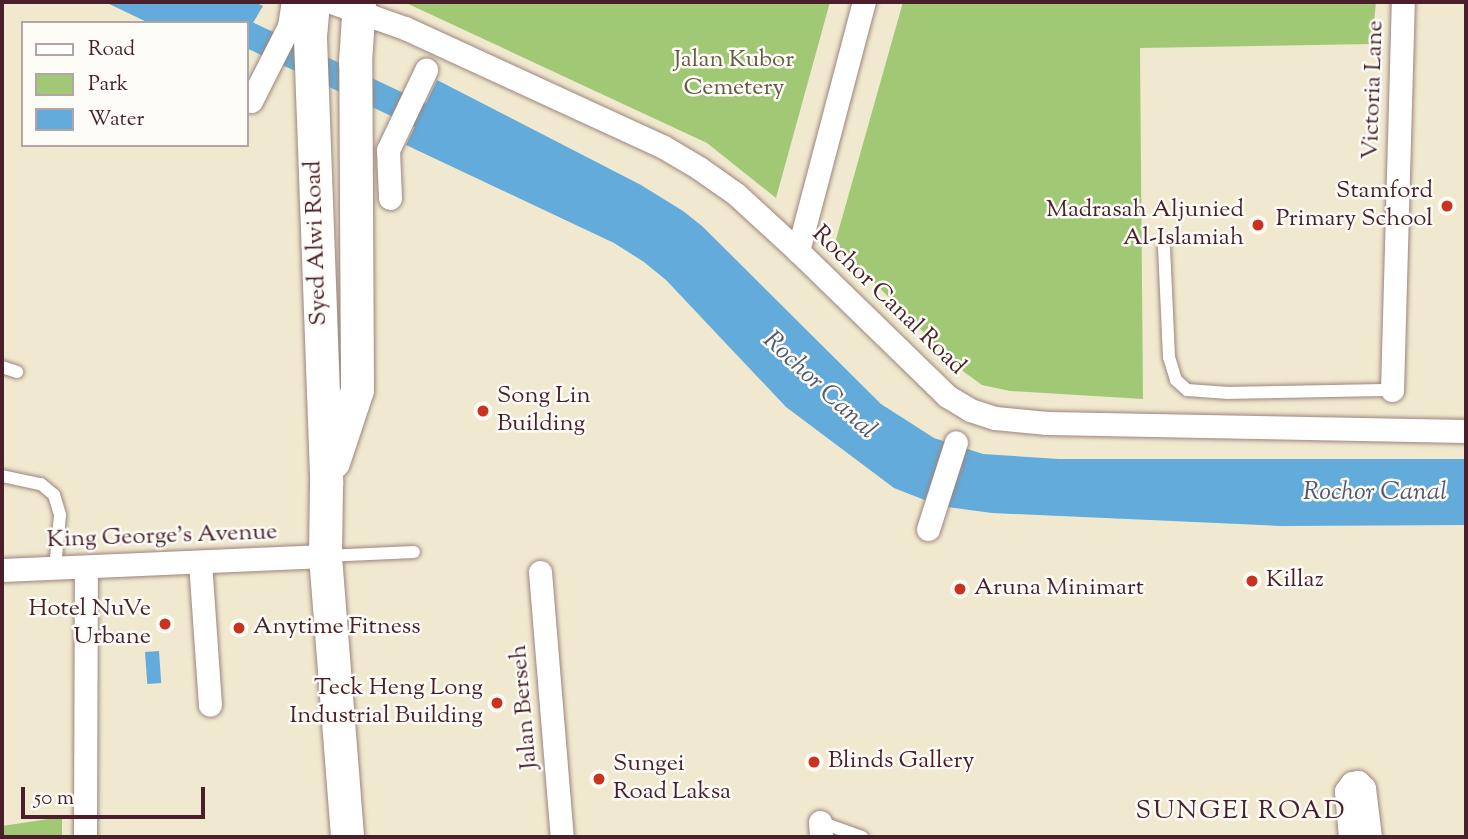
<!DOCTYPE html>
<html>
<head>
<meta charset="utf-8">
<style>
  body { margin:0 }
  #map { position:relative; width:1468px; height:839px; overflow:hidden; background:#f0e9cf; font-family:"Sorts Mill Goudy",serif }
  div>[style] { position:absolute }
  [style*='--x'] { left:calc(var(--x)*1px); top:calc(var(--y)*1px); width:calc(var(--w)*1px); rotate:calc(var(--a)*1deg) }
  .green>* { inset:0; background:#a1c975 }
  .water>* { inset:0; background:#63abda; transform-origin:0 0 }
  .canal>* { height:26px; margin:-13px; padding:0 13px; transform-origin:13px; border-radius:13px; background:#63abda }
  .roads { filter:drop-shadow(0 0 2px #9d847d) drop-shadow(0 0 2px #9d847d) }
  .lane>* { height:12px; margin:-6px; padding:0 6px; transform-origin:6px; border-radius:6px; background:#fff }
  .street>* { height:23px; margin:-11.5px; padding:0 11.5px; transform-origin:11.5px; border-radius:11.5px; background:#fff }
  .secondary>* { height:33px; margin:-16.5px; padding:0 16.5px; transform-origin:16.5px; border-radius:16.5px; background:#fff }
  .dots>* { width:19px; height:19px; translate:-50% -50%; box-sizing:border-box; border:4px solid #fdfcf7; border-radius:50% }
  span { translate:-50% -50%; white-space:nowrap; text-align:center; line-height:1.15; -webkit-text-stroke:5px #fdfcf7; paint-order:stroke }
  .park-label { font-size:24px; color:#685a45 }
  .street-label { font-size:24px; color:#4a1f2b }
  .poi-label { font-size:24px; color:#4a1f2b }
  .right { translate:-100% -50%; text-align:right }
  .left { translate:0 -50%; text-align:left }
  .water-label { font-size:26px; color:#545771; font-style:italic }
  .neighbourhood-label { font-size:26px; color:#4a1f2b; letter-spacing:2px }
  .frame { position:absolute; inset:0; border:4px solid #4a1f2b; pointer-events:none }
  .legend { position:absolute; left:21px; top:21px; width:228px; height:126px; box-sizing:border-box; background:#fdfcf7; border:2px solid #b5a4a5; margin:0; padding:9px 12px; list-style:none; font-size:21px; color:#4a1f2b }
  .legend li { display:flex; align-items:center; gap:14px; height:35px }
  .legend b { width:35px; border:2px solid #b5a4a5 }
  .scale { position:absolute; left:21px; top:787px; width:184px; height:32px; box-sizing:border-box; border:4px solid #4a1f2b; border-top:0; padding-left:9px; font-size:21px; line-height:24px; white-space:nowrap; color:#4a1f2b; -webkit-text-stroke:5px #fdfcf7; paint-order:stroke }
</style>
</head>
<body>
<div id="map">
  <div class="green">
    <div style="clip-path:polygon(404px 2px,830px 2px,776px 198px,707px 143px)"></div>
    <div style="clip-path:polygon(903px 2px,1376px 2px,1372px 44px,1140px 48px,1143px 399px,1010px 391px,982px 385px,960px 369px,835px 243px)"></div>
    <div style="clip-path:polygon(62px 817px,62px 837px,2px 837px,2px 826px)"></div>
  </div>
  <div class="water">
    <div style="clip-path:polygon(105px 2px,255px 2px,263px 6px,247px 33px,247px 23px,149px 23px)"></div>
    <div style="clip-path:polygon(437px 80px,641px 185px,683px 211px,702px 226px,881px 404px,934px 438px,983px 454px,1059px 459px,1466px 459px,1466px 525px,1281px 526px,992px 513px,940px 506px,894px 488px,786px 407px,666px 280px,644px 262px,614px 243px,406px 145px)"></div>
    <div style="left:159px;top:651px;width:32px;height:14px;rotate:86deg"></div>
  </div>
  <div class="canal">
    <div style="--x:247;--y:34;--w:226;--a:25.1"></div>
  </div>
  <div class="roads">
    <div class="lane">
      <div style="--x:1164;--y:247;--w:110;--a:87.4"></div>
      <div style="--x:1169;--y:357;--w:24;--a:73"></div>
      <div style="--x:1176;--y:380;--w:15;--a:42"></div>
      <div style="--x:1187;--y:390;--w:42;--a:4.1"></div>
      <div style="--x:1229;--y:393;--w:163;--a:-1.1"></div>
      <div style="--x:2;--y:367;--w:16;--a:18"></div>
      <div style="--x:2;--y:476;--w:40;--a:12"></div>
      <div style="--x:41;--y:484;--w:17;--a:40"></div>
      <div style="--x:54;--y:495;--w:21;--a:73"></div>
      <div style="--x:60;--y:515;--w:53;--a:95.4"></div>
      <div style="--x:325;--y:556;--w:89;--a:-2.6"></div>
      <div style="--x:820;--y:822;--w:45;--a:19.7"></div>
    </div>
    <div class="street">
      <div style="--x:331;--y:2;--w:78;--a:19.4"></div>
      <div style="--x:405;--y:28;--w:283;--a:24.7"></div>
      <div style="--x:662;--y:146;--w:43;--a:30.7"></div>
      <div style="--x:699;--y:168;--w:45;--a:35.1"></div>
      <div style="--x:736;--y:194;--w:84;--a:42.6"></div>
      <div style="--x:798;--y:251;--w:208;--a:44.2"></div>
      <div style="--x:947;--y:396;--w:27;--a:31"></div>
      <div style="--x:970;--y:410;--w:26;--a:18"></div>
      <div style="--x:995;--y:418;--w:52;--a:5.5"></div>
      <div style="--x:1047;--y:423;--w:419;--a:1.1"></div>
      <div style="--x:251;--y:101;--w:84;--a:-63.1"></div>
      <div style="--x:289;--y:26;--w:24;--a:-81"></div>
      <div style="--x:390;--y:198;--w:48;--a:-92.4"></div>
      <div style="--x:388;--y:150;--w:89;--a:-64.6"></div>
      <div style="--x:798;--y:251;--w:258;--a:-75.2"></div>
      <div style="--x:1392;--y:390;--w:388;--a:-88.4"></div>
      <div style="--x:928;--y:529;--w:91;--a:-72.2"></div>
      <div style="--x:200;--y:562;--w:143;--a:86"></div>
      <div style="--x:2;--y:570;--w:323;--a:-2.5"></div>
      <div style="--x:540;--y:572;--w:266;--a:85.3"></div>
      <div style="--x:820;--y:822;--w:15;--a:86"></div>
      <div style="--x:85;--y:837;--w:270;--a:-89.8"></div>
      <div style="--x:1350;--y:837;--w:46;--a:-95"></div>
      <div style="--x:1346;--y:791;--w:10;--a:-53"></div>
      <div style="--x:1352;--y:783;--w:6;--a:-9"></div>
      <div style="--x:1358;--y:782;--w:8;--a:45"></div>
      <div style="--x:1364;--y:788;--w:49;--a:83"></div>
    </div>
    <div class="secondary">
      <div style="--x:313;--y:2;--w:36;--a:95"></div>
      <div style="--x:310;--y:38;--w:446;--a:87.9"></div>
      <div style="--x:326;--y:484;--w:72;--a:90.8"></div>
      <div style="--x:325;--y:556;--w:282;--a:85.5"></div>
      <div style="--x:333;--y:462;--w:76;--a:-71.6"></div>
      <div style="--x:357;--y:390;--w:328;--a:-90.3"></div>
      <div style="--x:355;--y:62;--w:60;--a:-86.2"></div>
    </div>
  </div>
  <div class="dots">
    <div style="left:1447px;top:206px;background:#c8321e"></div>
    <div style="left:1258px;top:225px;background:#c8321e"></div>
    <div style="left:483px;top:411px;background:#c8321e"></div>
    <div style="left:1252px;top:581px;background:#c8321e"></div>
    <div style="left:960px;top:589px;background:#c8321e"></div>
    <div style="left:165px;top:624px;background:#c8321e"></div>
    <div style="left:239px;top:628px;background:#c8321e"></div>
    <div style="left:497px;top:703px;background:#c8321e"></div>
    <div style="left:814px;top:762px;background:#c8321e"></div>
    <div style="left:599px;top:779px;background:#c8321e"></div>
  </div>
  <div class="park-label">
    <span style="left:734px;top:75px">Jalan Kubor<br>Cemetery</span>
  </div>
  <div class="street-label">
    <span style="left:1374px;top:90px;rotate:-88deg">Victoria Lane</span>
    <span style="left:317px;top:243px;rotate:-92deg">Syed Alwi Road</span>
    <span style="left:888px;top:301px;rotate:44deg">Rochor Canal Road</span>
    <span style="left:162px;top:537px;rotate:-2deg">King George's Avenue</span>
    <span style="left:525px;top:707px;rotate:-95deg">Jalan Berseh</span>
  </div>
  <div class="poi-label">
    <span class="right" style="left:1433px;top:206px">Stamford<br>Primary School</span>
    <span class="right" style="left:1244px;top:225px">Madrasah Aljunied<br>Al-Islamiah</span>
    <span class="left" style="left:497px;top:411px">Song Lin<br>Building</span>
    <span class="left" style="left:1266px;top:581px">Killaz</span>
    <span class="left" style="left:974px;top:589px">Aruna Minimart</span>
    <span class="right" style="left:151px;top:624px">Hotel NuVe<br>Urbane</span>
    <span class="left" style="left:253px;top:628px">Anytime Fitness</span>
    <span class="right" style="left:483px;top:703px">Teck Heng Long<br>Industrial Building</span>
    <span class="left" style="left:828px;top:762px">Blinds Gallery</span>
    <span class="left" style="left:613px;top:779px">Sungei<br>Road Laksa</span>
  </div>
  <div class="water-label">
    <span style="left:819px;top:386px;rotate:43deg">Rochor Canal</span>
    <span style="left:1375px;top:493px">Rochor Canal</span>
  </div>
  <div class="neighbourhood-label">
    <span style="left:1241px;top:812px">SUNGEI ROAD</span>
  </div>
  <div class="frame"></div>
  <ul class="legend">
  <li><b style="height:9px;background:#fff"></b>Road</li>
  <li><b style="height:19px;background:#a1c975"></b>Park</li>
  <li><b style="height:19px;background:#63abda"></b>Water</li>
  </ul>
  <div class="scale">50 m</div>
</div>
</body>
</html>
